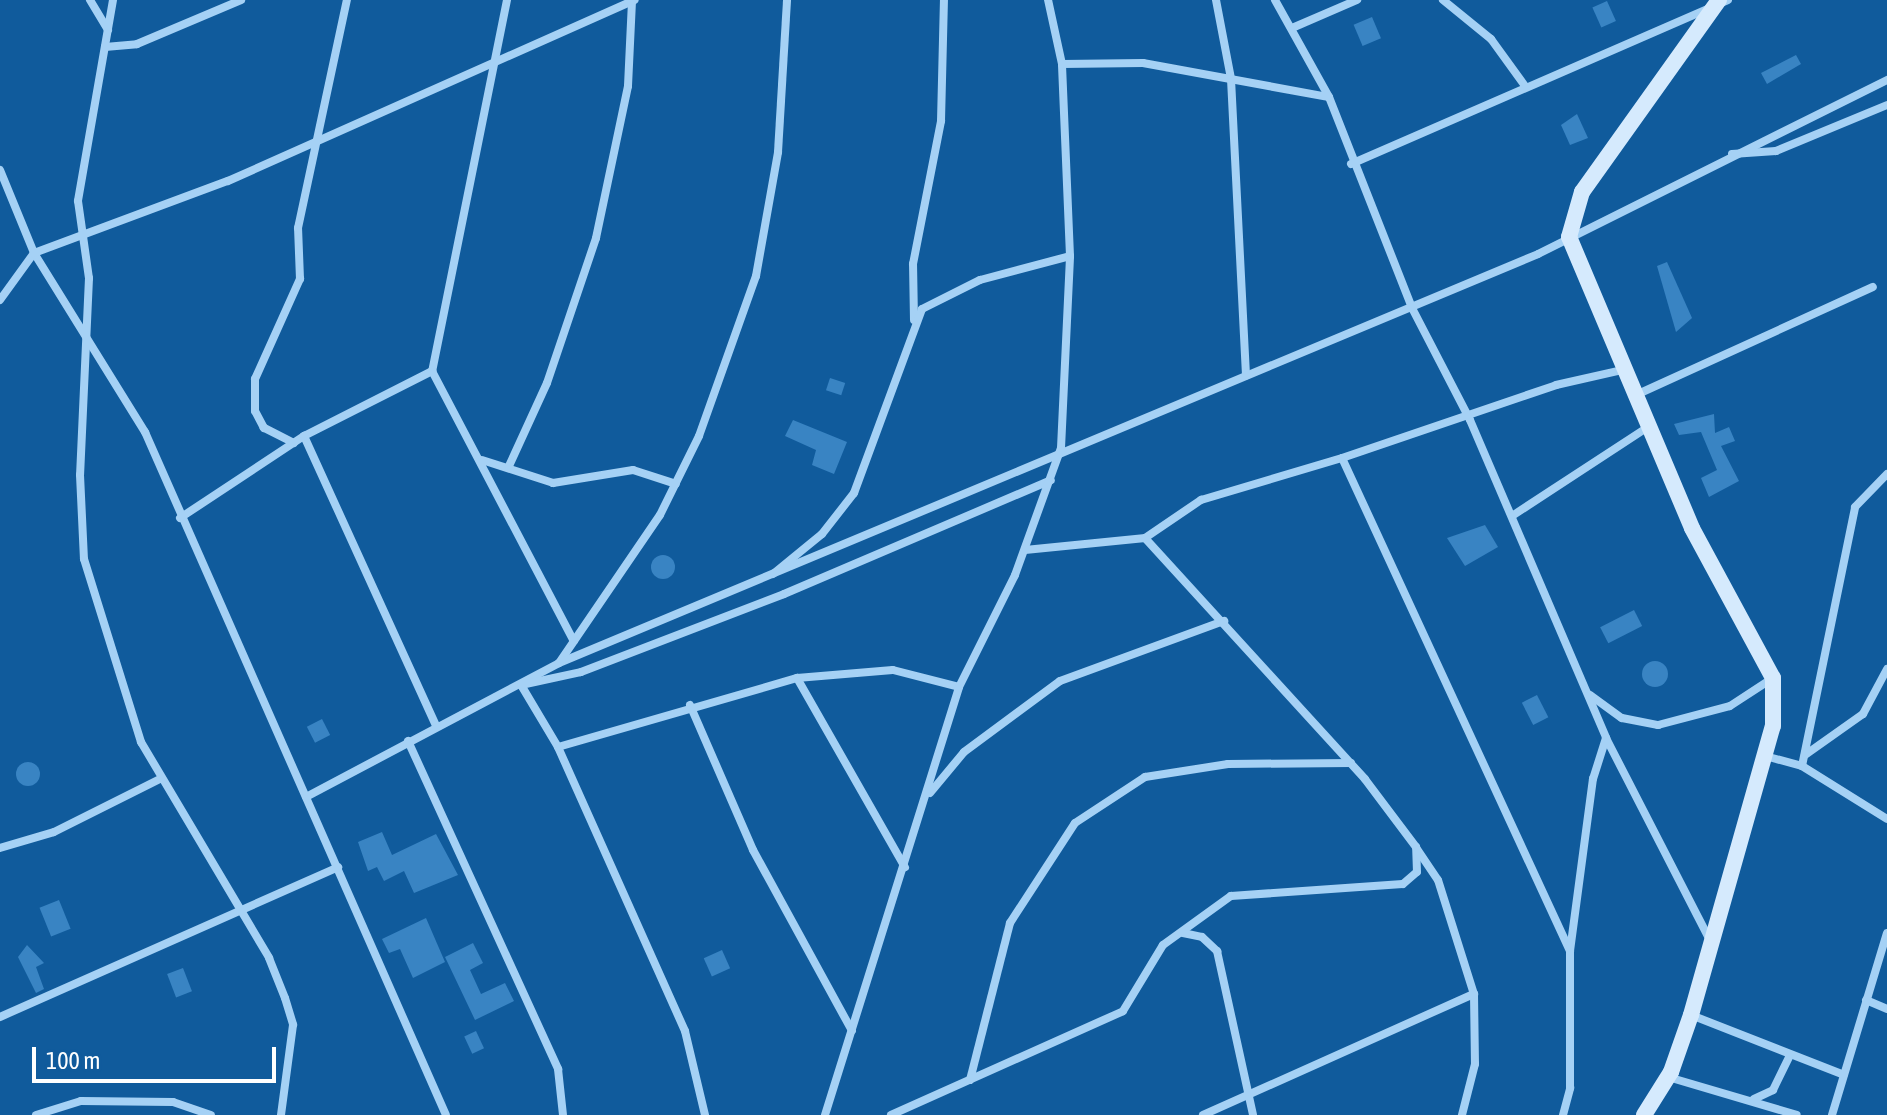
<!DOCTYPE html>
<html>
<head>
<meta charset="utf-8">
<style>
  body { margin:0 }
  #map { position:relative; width:1887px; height:1115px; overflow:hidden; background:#105b9c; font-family:"Asap Condensed",sans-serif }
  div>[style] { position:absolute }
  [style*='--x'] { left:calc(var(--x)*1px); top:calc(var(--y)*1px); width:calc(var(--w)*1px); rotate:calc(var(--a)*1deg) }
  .building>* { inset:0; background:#3984c3; transform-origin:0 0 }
  .round { border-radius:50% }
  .street>* { height:8px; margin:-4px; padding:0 4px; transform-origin:4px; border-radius:4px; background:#a5d1f5 }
  .secondary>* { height:16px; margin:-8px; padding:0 8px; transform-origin:8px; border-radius:8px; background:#d5eafd }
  span { translate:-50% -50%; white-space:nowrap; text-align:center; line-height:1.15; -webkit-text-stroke:7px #105b9c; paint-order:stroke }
  .scale { position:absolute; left:32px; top:1047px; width:244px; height:36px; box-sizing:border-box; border:4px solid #fff; border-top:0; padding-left:10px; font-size:24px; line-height:28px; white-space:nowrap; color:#fff; -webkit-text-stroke:6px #105b9c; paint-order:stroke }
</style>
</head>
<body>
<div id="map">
  <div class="building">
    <div style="left:1607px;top:1px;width:22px;height:16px;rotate:66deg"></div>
    <div style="left:1372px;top:17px;width:23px;height:20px;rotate:67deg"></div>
    <div style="clip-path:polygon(1796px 55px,1801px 64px,1767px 84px,1761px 73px)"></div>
    <div style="clip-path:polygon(1577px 114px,1588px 138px,1570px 145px,1561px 125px)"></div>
    <div style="clip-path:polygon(1667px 262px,1692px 318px,1676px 332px,1657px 266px)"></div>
    <div style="left:830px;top:378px;width:16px;height:13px;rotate:18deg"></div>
    <div style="clip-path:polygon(1714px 414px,1715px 433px,1729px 427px,1735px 441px,1721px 446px,1739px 481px,1709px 497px,1701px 478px,1717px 470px,1701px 432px,1679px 435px,1674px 424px)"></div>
    <div style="clip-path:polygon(793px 420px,847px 442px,834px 474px,812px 465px,816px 450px,785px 436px)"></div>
    <div style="clip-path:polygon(1485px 525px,1498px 547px,1465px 566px,1447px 538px)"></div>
    <div class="round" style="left:651px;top:555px;width:24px;height:24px"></div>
    <div style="left:1634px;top:610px;width:18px;height:38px;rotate:63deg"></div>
    <div class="round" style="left:1642px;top:661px;width:26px;height:26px"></div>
    <div style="left:1537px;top:695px;width:25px;height:17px;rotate:63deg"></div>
    <div style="left:322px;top:719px;width:18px;height:17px;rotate:63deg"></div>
    <div class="round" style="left:16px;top:762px;width:24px;height:24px"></div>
    <div style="clip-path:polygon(382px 832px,392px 855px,436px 834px,458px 875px,414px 893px,404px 871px,384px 881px,377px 867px,368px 871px,358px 842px)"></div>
    <div style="left:59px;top:900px;width:31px;height:21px;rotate:68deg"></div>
    <div style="clip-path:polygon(426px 918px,445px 962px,413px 978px,400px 949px,389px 953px,382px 939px)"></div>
    <div style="clip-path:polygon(473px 943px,483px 963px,470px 970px,481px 994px,505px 983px,514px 1001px,475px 1020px,445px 957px)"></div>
    <div style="clip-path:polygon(27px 945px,44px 963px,36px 967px,44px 989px,36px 993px,18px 957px)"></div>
    <div style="left:722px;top:950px;width:20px;height:20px;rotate:66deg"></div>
    <div style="left:183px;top:968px;width:25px;height:17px;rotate:69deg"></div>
    <div style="left:476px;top:1031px;width:19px;height:13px;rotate:65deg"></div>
  </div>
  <div class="street">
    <div style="--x:90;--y:0;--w:35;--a:59"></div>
    <div style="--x:113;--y:0;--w:204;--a:99.9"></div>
    <div style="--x:78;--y:201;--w:78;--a:81.9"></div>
    <div style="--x:89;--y:278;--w:197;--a:92.6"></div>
    <div style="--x:80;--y:475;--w:84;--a:87.3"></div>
    <div style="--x:84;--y:559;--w:192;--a:72.7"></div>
    <div style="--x:141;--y:742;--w:251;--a:59.3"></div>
    <div style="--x:269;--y:958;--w:43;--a:68.2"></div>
    <div style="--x:285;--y:998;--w:28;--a:73"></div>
    <div style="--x:293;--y:1025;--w:91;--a:97.6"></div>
    <div style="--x:507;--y:0;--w:379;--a:101.4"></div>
    <div style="--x:432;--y:371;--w:305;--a:62.3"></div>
    <div style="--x:1216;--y:0;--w:80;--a:79.2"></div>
    <div style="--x:1231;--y:79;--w:297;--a:87.1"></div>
    <div style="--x:1275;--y:0;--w:111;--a:60.9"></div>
    <div style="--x:1329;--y:97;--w:227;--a:68.5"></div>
    <div style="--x:1412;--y:308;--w:126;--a:62.6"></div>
    <div style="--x:1470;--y:420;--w:346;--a:66.8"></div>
    <div style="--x:1606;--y:738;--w:229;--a:62.8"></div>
    <div style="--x:1443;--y:0;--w:62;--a:39.1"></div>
    <div style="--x:1491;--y:39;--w:58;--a:54.1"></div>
    <div style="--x:1292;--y:28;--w:71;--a:-23.3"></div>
    <div style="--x:105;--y:47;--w:32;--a:-5"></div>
    <div style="--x:137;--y:44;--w:113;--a:-22.9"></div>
    <div style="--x:1062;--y:64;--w:81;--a:-0.7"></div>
    <div style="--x:1143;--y:63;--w:189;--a:10.4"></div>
    <div style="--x:1732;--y:154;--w:44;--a:-3.9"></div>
    <div style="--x:1776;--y:151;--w:120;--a:-22.5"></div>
    <div style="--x:1351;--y:164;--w:411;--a:-23.5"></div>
    <div style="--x:0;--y:170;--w:90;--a:67.7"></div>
    <div style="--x:34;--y:253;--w:211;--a:58.2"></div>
    <div style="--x:145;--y:432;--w:746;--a:66.22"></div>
    <div style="--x:0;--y:300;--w:58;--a:-54.1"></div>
    <div style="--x:34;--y:253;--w:207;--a:-20.4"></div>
    <div style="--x:228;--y:181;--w:445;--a:-24"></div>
    <div style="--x:914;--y:320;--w:56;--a:-91"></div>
    <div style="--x:913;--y:264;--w:146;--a:-78.9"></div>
    <div style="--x:941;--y:121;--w:121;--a:-88.6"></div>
    <div style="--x:1638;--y:394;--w:258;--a:-24.5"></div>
    <div style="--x:304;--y:436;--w:319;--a:65.5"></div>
    <div style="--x:294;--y:443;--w:34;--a:-153"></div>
    <div style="--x:264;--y:428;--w:19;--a:-118"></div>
    <div style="--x:255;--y:411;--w:32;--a:-90"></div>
    <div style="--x:255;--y:379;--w:110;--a:-65.8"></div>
    <div style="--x:300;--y:279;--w:51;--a:-92.2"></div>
    <div style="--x:298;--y:228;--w:233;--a:-77.9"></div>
    <div style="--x:482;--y:460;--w:75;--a:17.9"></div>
    <div style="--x:553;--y:483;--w:81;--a:-9.2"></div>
    <div style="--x:633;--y:470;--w:45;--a:18"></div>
    <div style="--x:509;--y:466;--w:91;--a:-65.4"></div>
    <div style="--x:547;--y:383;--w:153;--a:-71.3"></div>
    <div style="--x:596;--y:238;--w:155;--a:-78.1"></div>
    <div style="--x:628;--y:86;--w:84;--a:-87.3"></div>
    <div style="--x:1512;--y:516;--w:163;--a:-33.2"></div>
    <div style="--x:180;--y:518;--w:149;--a:-33.5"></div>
    <div style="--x:304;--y:436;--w:144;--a:-26.9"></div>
    <div style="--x:1025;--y:550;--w:121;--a:-5.7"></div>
    <div style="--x:1145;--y:538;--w:68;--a:-34.2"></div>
    <div style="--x:1201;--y:500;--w:147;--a:-16.6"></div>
    <div style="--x:773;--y:574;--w:63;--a:-39.2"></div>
    <div style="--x:822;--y:534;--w:52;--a:-52"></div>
    <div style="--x:854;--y:493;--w:196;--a:-69.7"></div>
    <div style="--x:922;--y:309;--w:65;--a:-26.6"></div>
    <div style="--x:980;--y:280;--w:93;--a:-14.9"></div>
    <div style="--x:559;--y:663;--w:179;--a:-55.7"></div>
    <div style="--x:660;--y:515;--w:88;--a:-63.7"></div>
    <div style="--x:699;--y:436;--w:170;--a:-70.4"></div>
    <div style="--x:756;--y:276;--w:126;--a:-79.9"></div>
    <div style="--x:778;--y:152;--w:152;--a:-86.6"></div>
    <div style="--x:797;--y:678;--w:218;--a:60.3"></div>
    <div style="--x:1590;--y:695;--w:39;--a:36"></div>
    <div style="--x:1622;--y:718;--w:37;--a:11"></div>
    <div style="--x:1658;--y:725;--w:74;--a:-14.8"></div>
    <div style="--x:1730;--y:706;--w:51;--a:-33.1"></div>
    <div style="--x:690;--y:705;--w:158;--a:66.5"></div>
    <div style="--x:753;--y:850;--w:206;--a:61.3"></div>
    <div style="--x:408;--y:741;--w:361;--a:65.4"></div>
    <div style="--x:558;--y:1069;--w:46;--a:83.8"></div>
    <div style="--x:558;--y:747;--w:249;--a:-16.1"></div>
    <div style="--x:797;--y:678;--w:96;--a:-4.8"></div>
    <div style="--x:893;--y:670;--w:68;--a:14.4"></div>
    <div style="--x:1805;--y:755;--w:71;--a:-35.3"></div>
    <div style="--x:1863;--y:714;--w:51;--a:-61.9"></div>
    <div style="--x:1765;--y:756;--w:38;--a:15"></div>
    <div style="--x:1802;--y:766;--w:100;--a:31.9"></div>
    <div style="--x:1802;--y:766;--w:264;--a:-78.4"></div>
    <div style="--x:1855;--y:507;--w:46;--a:-45.9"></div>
    <div style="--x:930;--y:793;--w:53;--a:-50.3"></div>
    <div style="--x:964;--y:752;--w:119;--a:-36.5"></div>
    <div style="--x:1060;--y:681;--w:175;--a:-20.1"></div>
    <div style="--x:306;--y:797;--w:286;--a:-27.9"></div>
    <div style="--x:559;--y:663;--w:1061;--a:-22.67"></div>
    <div style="--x:1538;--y:254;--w:390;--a:-26.5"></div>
    <div style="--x:0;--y:848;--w:56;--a:-16.5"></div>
    <div style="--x:54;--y:832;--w:119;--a:-26.6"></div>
    <div style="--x:1417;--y:849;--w:37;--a:56"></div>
    <div style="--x:1438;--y:880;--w:120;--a:72.5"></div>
    <div style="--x:1474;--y:994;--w:70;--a:89.2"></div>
    <div style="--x:1475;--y:1064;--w:53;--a:104.3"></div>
    <div style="--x:1183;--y:933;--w:19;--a:12"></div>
    <div style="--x:1202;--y:937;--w:21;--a:43"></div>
    <div style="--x:1217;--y:951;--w:168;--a:77.6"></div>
    <div style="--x:1570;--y:951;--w:543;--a:-114.82"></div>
    <div style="--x:1342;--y:458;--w:226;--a:-18.8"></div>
    <div style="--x:1556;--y:385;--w:73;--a:-12.7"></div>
    <div style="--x:1866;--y:1000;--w:23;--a:23"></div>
    <div style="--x:1691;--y:1015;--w:164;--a:21.4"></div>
    <div style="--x:0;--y:1017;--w:370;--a:-23.9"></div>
    <div style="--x:1668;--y:1077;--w:134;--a:16.4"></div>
    <div style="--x:970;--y:1080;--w:162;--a:-75.7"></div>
    <div style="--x:1010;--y:923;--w:119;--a:-57"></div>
    <div style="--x:1075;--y:823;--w:84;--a:-33.3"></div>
    <div style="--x:1145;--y:777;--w:84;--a:-8.9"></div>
    <div style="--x:1228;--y:764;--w:123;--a:-0.5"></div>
    <div style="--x:1754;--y:1099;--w:21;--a:-25"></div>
    <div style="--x:1773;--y:1090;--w:39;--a:-64"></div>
    <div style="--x:36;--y:1115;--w:47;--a:-17.3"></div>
    <div style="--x:81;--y:1101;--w:92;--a:0.6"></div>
    <div style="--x:173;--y:1102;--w:40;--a:18.9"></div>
    <div style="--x:705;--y:1115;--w:86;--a:-103.4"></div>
    <div style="--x:685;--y:1031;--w:311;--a:-114.1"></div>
    <div style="--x:558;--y:747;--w:72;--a:-120.8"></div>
    <div style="--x:521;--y:685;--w:61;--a:-12.2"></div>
    <div style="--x:581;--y:672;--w:217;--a:-21"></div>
    <div style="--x:784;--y:594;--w:290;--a:-23.1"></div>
    <div style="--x:825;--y:1115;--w:448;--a:-72.6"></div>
    <div style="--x:959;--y:687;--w:125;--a:-63.4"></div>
    <div style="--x:1015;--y:575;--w:135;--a:-70.1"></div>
    <div style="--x:1061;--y:448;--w:192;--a:-87.3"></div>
    <div style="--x:1070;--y:256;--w:192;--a:-92.4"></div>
    <div style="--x:1062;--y:64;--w:66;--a:-102.3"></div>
    <div style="--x:891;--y:1115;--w:254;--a:-24.1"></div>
    <div style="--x:1123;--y:1011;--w:77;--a:-58.8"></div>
    <div style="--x:1163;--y:945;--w:84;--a:-35.8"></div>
    <div style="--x:1231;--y:896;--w:172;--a:-4"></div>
    <div style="--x:1403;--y:884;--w:18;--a:-41"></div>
    <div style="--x:1417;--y:872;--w:25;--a:-92"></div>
    <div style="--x:1416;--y:847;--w:85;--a:-126.9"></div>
    <div style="--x:1365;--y:779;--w:326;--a:-132.4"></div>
    <div style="--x:1203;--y:1115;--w:297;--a:-24.1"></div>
    <div style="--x:1563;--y:1115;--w:28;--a:-75"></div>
    <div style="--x:1570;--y:1088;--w:137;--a:-90"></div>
    <div style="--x:1570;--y:951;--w:174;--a:-82.4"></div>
    <div style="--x:1593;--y:779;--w:43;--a:-72.4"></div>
    <div style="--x:1832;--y:1115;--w:190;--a:-73.2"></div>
  </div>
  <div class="secondary">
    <div style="--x:1644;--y:1115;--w:51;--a:-57.9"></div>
    <div style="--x:1671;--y:1072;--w:60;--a:-70.7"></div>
    <div style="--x:1691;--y:1015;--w:300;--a:-74.2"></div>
    <div style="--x:1773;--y:726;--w:48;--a:-90"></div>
    <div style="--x:1773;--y:678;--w:170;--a:-118.4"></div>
    <div style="--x:1692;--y:528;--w:316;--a:-112.9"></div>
    <div style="--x:1569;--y:237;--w:47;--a:-73.9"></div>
    <div style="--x:1582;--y:192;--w:236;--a:-54.5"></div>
  </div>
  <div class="scale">100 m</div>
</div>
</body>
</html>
